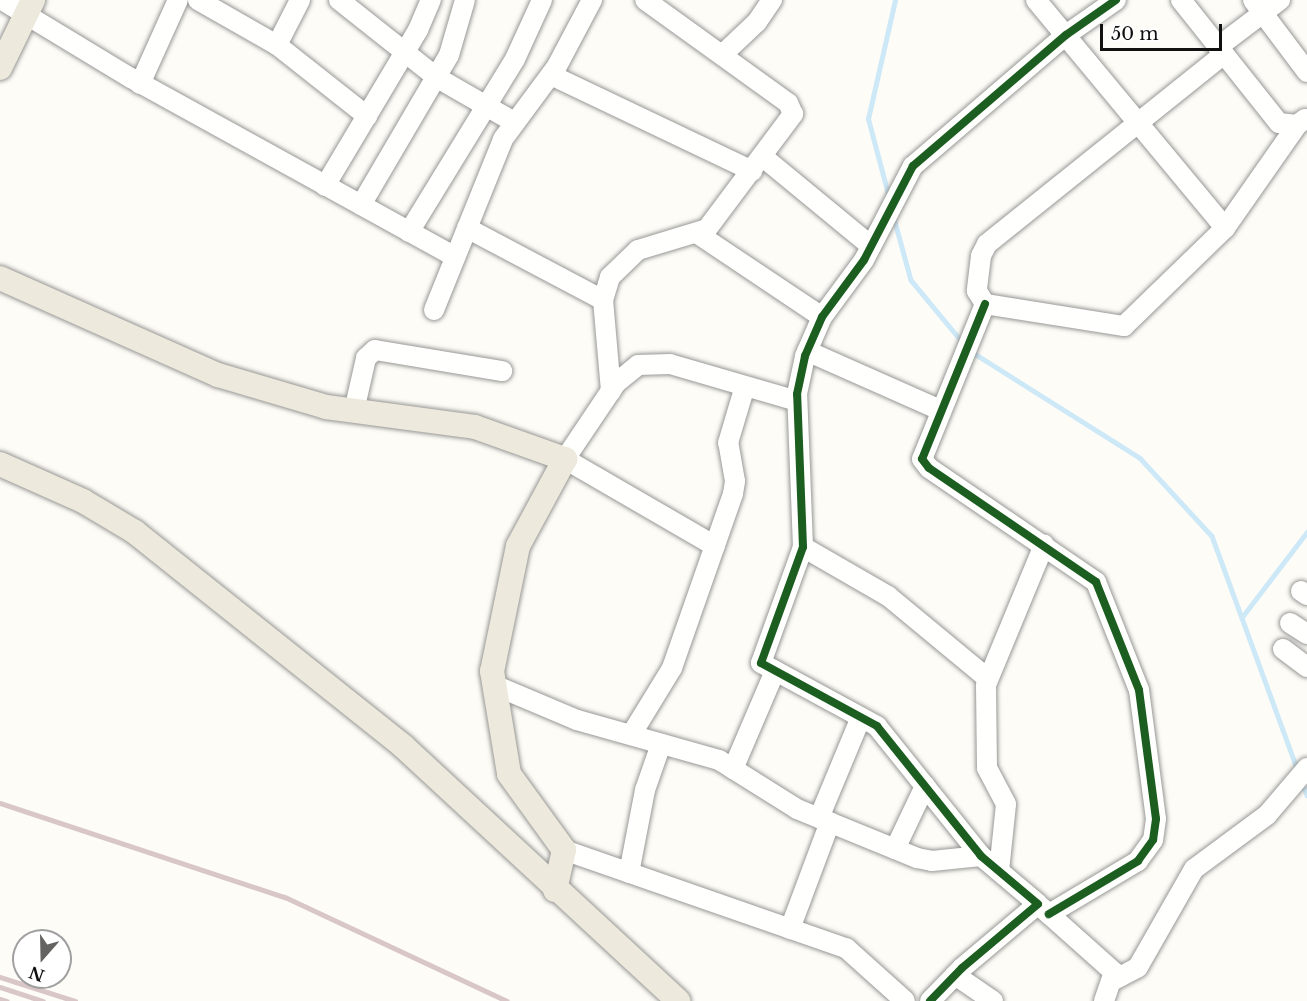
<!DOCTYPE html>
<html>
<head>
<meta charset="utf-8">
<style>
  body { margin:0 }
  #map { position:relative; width:1307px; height:1001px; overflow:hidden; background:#fdfcf7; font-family:"Libre Baskerville",serif }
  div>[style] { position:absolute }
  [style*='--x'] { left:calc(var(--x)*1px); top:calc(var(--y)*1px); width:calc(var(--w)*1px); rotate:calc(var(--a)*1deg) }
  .stream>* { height:4.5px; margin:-2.25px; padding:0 2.25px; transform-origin:2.25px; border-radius:2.25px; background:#cde8f7 }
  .roads { filter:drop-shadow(0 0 2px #979795) drop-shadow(0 0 2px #979795) }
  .minor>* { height:20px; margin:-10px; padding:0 10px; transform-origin:10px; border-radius:10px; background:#fffffe }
  .major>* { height:24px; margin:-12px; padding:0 12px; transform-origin:12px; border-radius:12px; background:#ede9dc }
  .rail>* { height:4.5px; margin:-2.25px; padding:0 2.25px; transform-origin:2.25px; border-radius:2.25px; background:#d9c6c7 }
  .cycleway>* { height:8px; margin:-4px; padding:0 4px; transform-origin:4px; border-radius:4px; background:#1b5e20 }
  span { translate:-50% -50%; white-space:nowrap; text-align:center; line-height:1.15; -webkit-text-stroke:6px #fff; paint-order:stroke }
  .north { position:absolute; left:12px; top:929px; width:60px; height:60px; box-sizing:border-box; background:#fff; border:2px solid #a0a0a0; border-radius:50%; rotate:200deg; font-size:16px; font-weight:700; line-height:24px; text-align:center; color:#111 }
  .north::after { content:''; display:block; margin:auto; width:21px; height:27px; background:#646362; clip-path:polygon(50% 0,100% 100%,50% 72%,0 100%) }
  .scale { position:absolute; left:1100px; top:24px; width:122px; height:27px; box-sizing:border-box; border:3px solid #111; border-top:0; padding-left:8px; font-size:18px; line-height:21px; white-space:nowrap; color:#111; -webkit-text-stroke:4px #fff; paint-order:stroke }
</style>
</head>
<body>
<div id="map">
  <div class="stream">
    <div style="--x:889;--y:198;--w:82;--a:-104.9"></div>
    <div style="--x:868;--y:119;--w:122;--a:-77.2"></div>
    <div style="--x:894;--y:218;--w:64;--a:74.7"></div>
    <div style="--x:911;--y:280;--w:83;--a:50.4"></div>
    <div style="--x:972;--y:352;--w:199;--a:32.2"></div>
    <div style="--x:1140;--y:458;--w:106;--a:47.3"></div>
    <div style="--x:1212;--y:536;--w:250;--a:69.9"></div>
    <div style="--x:1242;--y:617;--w:107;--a:-52.6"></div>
    <div style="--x:1302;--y:782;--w:14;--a:69"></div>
  </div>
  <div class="roads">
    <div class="minor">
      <div style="--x:2;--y:0;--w:151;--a:31.2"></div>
      <div style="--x:131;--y:78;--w:370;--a:28.9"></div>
      <div style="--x:198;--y:0;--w:91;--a:29.7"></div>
      <div style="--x:277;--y:45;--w:115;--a:38.3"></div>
      <div style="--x:339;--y:0;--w:124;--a:38.4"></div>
      <div style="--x:436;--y:77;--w:90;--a:30"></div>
      <div style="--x:1036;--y:0;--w:296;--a:50.3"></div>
      <div style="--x:1181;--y:0;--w:157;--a:51.5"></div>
      <div style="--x:1279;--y:123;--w:18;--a:6"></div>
      <div style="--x:1297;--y:125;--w:10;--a:-37"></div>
      <div style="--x:1253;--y:0;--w:90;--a:53.1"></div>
      <div style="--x:277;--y:45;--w:51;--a:-62.9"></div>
      <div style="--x:1218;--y:47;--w:78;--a:-37.2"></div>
      <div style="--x:1224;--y:54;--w:304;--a:141.3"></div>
      <div style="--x:987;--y:244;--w:13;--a:117"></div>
      <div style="--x:981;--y:256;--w:35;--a:97"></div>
      <div style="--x:977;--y:291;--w:15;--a:58"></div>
      <div style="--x:985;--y:304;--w:141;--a:9"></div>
      <div style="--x:1124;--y:326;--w:141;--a:-44.1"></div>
      <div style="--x:1225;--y:228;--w:126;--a:-55"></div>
      <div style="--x:722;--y:55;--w:48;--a:-43.3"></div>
      <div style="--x:757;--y:22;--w:27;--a:-56"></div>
      <div style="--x:551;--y:75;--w:223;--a:25.5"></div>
      <div style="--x:140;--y:84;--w:92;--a:-65.7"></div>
      <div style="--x:763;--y:157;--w:140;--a:39.5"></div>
      <div style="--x:325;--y:186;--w:182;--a:-59.2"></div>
      <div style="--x:418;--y:30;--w:33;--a:-67"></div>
      <div style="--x:361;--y:205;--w:174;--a:-59.6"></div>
      <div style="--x:449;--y:55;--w:57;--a:-73.8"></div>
      <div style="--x:467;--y:228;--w:154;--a:27.9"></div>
      <div style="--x:409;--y:232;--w:203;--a:-58.5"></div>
      <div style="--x:515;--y:59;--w:65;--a:-65.4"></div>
      <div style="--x:698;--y:234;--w:149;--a:33.8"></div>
      <div style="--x:985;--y:304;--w:167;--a:112.1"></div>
      <div style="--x:922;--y:459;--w:11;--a:52"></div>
      <div style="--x:929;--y:468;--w:202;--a:34.3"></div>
      <div style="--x:1096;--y:582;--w:116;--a:68.3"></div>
      <div style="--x:1139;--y:690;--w:130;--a:82.5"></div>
      <div style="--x:1156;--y:819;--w:21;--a:98"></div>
      <div style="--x:1153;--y:840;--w:26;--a:126"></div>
      <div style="--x:1138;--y:861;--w:104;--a:149.2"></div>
      <div style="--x:434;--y:310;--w:184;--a:-68"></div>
      <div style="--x:503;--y:139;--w:91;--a:-53.5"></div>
      <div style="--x:557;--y:66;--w:75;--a:-62.1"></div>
      <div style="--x:807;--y:351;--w:145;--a:23.9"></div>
      <div style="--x:611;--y:391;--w:91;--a:-95"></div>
      <div style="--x:603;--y:300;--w:24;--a:-73"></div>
      <div style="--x:610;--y:277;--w:39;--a:-44"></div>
      <div style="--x:638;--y:250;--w:72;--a:-16.9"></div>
      <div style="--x:707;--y:229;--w:144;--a:-53.2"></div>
      <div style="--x:793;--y:114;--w:12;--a:-114"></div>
      <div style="--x:788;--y:103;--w:176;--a:-144.2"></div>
      <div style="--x:354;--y:411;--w:54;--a:-77.2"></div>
      <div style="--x:366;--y:358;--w:12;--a:-42"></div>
      <div style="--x:375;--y:350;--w:129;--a:9.4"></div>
      <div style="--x:715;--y:546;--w:173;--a:-149.9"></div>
      <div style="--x:565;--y:459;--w:92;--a:-56.1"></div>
      <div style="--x:616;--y:383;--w:28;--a:-39"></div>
      <div style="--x:638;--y:365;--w:32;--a:-2"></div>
      <div style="--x:670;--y:364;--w:132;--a:16.2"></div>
      <div style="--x:803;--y:547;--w:98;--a:30"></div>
      <div style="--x:888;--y:596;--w:129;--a:39.6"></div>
      <div style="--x:1301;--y:591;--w:7;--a:34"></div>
      <div style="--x:1290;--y:623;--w:20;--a:33"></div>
      <div style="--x:1283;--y:649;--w:30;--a:37"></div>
      <div style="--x:494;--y:685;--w:90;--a:22.9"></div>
      <div style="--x:577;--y:720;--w:148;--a:15.7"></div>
      <div style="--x:719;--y:760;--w:92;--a:32.1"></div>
      <div style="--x:797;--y:809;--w:130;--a:22.2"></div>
      <div style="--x:917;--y:858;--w:15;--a:11"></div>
      <div style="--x:932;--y:861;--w:49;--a:-5.8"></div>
      <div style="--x:631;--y:735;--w:79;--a:-58.5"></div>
      <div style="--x:672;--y:668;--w:184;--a:-70.7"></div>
      <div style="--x:733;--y:494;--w:13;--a:-81"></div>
      <div style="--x:735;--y:481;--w:39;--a:-100"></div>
      <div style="--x:728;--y:443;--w:59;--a:-73.4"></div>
      <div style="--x:733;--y:769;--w:107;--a:-66.8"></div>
      <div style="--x:819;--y:818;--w:109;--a:-67.4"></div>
      <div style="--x:895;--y:849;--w:70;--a:-64.5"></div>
      <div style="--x:564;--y:850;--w:299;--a:19.2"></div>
      <div style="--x:846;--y:948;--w:79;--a:41.9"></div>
      <div style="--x:999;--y:871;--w:67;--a:-84"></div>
      <div style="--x:1006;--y:804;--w:41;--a:-117.8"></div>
      <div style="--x:987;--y:768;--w:83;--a:-90.7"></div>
      <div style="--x:986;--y:685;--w:152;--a:-67.5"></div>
      <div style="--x:629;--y:873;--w:85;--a:-79.1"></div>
      <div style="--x:645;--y:790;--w:49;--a:-70.8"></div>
      <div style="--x:1041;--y:907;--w:98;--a:41.7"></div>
      <div style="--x:1114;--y:972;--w:31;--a:109"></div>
      <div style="--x:790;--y:929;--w:114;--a:-69.5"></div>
      <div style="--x:955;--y:975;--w:46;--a:34.4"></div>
      <div style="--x:1114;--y:980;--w:27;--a:-28"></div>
      <div style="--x:1138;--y:967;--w:113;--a:-60.3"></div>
      <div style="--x:1194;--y:869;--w:91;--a:-36.5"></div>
      <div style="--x:1267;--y:815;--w:62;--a:-49.6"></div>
      <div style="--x:930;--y:1001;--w:46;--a:-45.9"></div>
      <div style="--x:962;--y:968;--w:99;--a:-40.1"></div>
      <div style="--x:1038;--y:904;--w:75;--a:-139.9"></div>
      <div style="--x:981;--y:856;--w:166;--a:-128.7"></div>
      <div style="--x:877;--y:726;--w:132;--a:-151.5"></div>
      <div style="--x:761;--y:663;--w:123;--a:-70.1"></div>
      <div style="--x:803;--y:547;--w:153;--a:-92.2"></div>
      <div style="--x:797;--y:394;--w:39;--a:-78"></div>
      <div style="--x:805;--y:356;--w:43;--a:-66.4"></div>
      <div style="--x:822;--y:317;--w:71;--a:-53.6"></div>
      <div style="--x:864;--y:260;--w:106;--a:-62.5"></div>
      <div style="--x:913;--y:166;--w:201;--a:-40.6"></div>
      <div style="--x:1066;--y:35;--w:61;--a:-35"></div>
    </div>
    <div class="major">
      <div style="--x:0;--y:68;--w:76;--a:-64.1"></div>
      <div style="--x:0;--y:278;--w:239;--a:24"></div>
      <div style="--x:218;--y:375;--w:113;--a:16.5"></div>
      <div style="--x:326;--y:407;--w:150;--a:7.6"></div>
      <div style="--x:475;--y:427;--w:96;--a:19.6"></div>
      <div style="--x:565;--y:459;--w:99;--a:118.4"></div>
      <div style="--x:518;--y:546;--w:128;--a:101.7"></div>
      <div style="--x:492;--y:671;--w:104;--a:80.6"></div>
      <div style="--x:509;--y:774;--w:94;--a:54.1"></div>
      <div style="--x:564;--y:850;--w:41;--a:102.7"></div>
      <div style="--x:0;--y:464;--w:91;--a:24"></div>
      <div style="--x:83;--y:501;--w:61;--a:30.8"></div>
      <div style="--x:135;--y:532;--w:344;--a:38.6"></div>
      <div style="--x:404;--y:747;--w:374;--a:42.8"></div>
    </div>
  </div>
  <div class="rail">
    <div style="--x:0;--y:803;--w:300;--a:18.3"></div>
    <div style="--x:285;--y:897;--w:245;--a:25.1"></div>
    <div style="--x:0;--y:977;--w:79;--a:17.7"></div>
    <div style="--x:0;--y:987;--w:45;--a:18"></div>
    <div style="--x:0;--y:999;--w:7;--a:16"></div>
  </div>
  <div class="cycleway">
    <div style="--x:985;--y:304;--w:167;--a:112.1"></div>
    <div style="--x:922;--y:459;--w:11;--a:52"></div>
    <div style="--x:929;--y:468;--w:202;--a:34.3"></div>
    <div style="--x:1096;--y:582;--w:116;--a:68.3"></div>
    <div style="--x:1139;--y:690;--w:130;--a:82.5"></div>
    <div style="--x:1156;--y:819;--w:21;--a:98"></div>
    <div style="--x:1153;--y:840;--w:26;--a:126"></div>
    <div style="--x:1138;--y:861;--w:104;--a:149.2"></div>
    <div style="--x:930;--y:1001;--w:46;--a:-45.9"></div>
    <div style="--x:962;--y:968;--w:99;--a:-40.1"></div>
    <div style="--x:1038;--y:904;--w:75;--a:-139.9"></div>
    <div style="--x:981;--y:856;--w:166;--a:-128.7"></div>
    <div style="--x:877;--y:726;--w:132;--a:-151.5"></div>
    <div style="--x:761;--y:663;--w:123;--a:-70.1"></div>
    <div style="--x:803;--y:547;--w:153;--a:-92.2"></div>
    <div style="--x:797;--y:394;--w:39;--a:-78"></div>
    <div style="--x:805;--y:356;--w:43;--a:-66.4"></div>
    <div style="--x:822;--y:317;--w:71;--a:-53.6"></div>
    <div style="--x:864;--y:260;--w:106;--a:-62.5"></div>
    <div style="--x:913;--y:166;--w:201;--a:-40.6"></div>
    <div style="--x:1066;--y:35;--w:61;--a:-35"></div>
  </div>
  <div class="north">N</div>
  <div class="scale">50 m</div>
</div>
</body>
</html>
